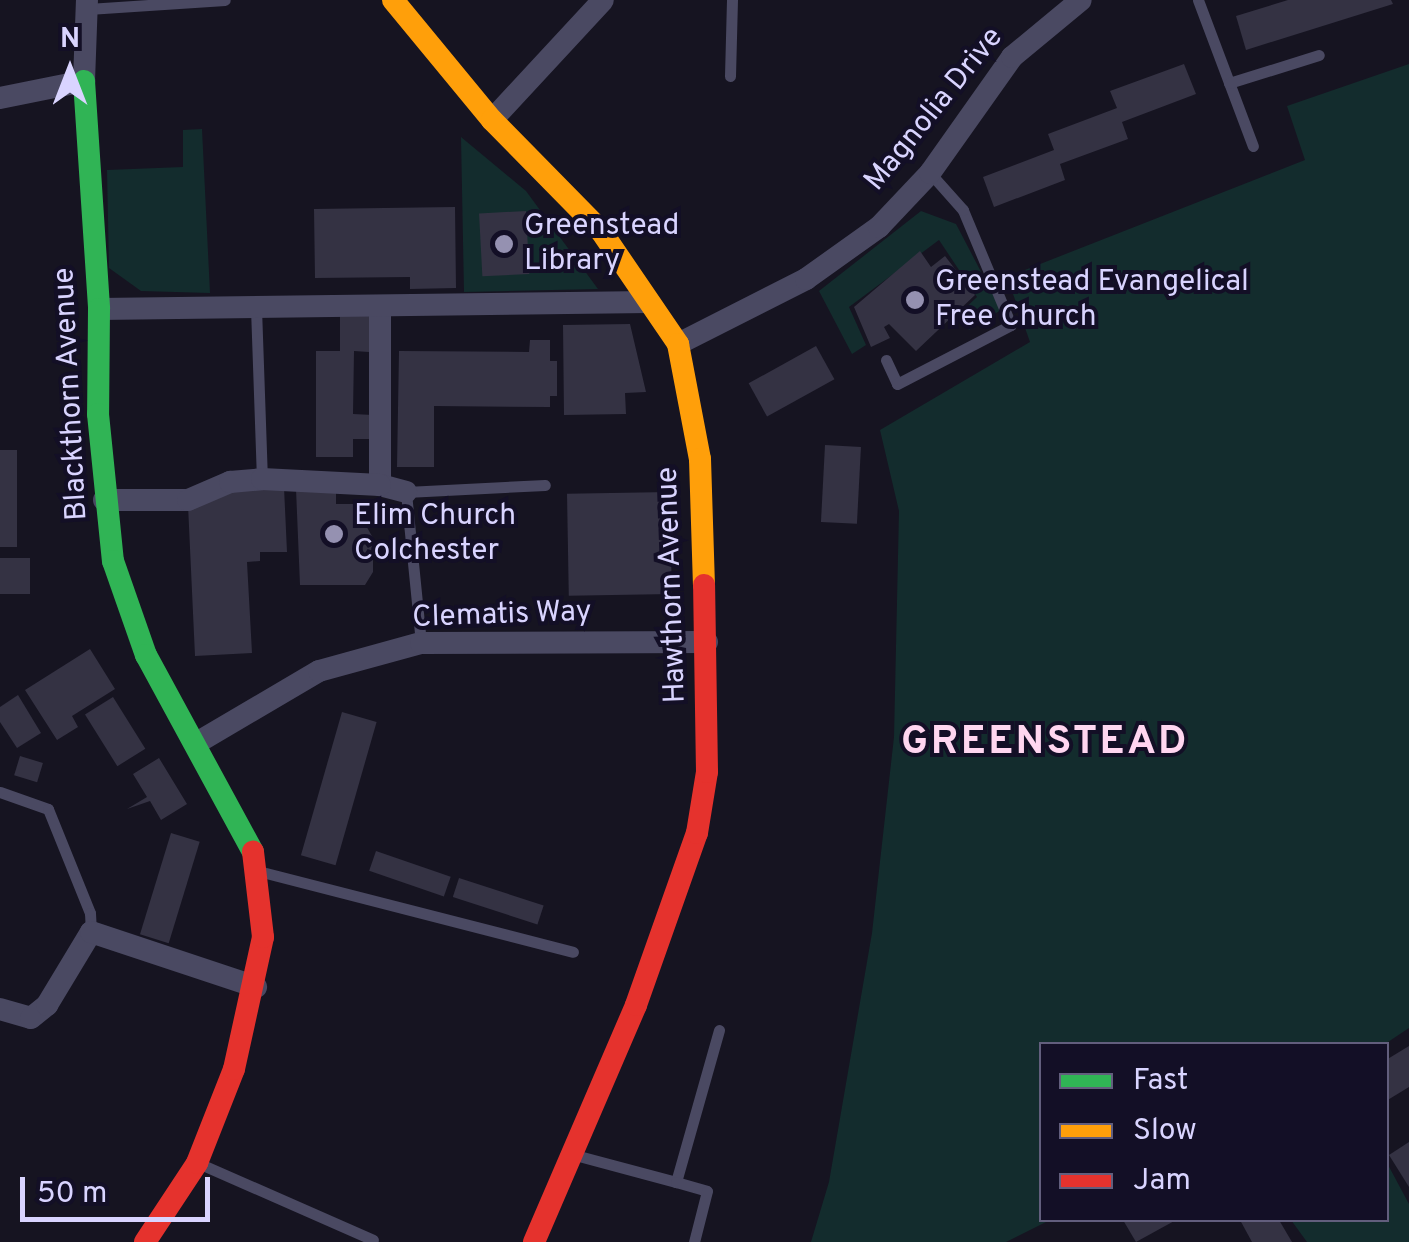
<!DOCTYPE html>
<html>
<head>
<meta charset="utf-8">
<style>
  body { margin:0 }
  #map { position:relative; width:1409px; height:1242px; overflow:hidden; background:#161421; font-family:Overpass,sans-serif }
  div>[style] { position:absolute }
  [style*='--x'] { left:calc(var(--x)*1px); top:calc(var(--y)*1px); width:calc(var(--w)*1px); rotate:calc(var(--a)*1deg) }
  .green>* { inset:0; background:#132c2d }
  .building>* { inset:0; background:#343243; transform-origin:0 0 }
  .lane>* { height:11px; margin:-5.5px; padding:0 5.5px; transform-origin:5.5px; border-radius:5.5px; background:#4a4962 }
  .street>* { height:22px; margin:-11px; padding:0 11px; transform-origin:11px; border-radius:11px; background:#4a4962 }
  .fast>* { height:22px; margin:-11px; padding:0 11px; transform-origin:11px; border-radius:11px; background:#30b455 }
  .slow>* { height:22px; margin:-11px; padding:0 11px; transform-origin:11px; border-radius:11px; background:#ff9f0a }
  .jam>* { height:22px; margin:-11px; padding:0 11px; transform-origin:11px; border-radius:11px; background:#e5322d }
  .dots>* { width:28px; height:28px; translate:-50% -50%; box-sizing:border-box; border:5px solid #130f26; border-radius:50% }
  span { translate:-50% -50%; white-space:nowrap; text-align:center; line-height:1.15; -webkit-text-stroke:8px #130f26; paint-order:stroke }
  .street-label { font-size:30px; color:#d9d4ff }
  .poi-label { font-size:30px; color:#d9d4ff }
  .left { translate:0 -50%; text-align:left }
  .district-label { font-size:40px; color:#ffd6f0; font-weight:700; letter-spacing:2.5px }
  .legend { position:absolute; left:1039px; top:1042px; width:350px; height:180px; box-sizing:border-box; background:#130f26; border:2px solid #625e7d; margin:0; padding:12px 18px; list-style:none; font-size:30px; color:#d9d4ff }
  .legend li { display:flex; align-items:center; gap:20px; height:50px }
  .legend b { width:50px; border:2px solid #625e7d }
  .north { position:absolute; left:20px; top:20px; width:100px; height:100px; -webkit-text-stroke:8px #130f26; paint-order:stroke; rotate:0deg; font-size:28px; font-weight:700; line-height:40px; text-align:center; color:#d9d4ff }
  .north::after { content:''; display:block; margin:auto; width:35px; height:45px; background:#d9d4ff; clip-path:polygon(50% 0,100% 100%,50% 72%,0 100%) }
  .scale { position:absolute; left:20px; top:1177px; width:190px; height:45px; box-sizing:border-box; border:5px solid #d9d4ff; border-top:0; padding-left:12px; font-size:30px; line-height:35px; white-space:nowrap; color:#d9d4ff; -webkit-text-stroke:8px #130f26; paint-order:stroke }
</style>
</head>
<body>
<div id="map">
  <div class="green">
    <div style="clip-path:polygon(1409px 64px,1409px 1028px,1385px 1044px,1042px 1044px,1042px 1220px,1050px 1220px,1006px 1242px,811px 1242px,829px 1182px,872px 933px,894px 737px,899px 511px,880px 430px,1030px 342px,1007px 277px,1305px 160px,1287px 106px)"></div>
    <div style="clip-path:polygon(202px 129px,210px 293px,141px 291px,109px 268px,107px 170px,183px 167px,183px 130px)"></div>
    <div style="clip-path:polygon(461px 137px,526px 191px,598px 289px,464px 292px)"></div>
    <div style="clip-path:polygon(921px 211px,956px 224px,1001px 310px,969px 330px,959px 314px,977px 297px,939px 240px,849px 307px,866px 345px,852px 354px,819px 291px)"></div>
    <div style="clip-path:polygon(1387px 1163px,1409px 1204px,1409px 1242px,1307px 1242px,1291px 1220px,1386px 1220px)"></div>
  </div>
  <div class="building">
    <div style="clip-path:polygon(1288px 0,1391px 0,1393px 4px,1246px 50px,1236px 16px)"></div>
    <div style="clip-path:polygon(1184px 64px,1196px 94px,1122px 122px,1128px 139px,1060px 164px,1065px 180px,994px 207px,983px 177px,1054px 150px,1048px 134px,1117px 108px,1110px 91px)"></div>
    <div style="clip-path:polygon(455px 207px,456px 288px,410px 289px,410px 277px,315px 278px,314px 209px)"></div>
    <div style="left:526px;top:211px;width:63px;height:47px;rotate:87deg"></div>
    <div style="clip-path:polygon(920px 251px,931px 267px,945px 256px,975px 295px,916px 351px,889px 324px,884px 327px,890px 338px,871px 347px,854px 307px)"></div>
    <div style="clip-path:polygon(340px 312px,369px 312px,369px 352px,354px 351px,353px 414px,373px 415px,372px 439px,353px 439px,353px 457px,316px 457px,316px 351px,340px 351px)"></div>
    <div style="clip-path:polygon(630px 324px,646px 392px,625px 393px,626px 414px,564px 415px,563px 325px)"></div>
    <div style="clip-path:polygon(530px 340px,550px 340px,550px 361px,557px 361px,557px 396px,550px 396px,550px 407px,434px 406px,434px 467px,397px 467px,399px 351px,529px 352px)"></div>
    <div style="left:816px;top:346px;width:38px;height:77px;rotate:61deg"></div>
    <div style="left:825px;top:445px;width:36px;height:77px;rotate:3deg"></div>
    <div style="left:0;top:450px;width:17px;height:97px"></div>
    <div style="clip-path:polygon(284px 487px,287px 552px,260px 552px,260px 561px,247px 562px,252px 653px,195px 656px,188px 505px,236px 488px)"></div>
    <div style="clip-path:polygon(296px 489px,336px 489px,336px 504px,355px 504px,355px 522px,364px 522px,373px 538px,373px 572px,365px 585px,300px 585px)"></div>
    <div style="left:670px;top:492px;width:102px;height:103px;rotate:89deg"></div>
    <div style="left:0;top:558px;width:30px;height:36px"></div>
    <div style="clip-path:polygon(90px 649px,115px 689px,72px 716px,78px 727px,57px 740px,25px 690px)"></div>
    <div style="clip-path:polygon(18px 695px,41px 733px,17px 748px,0 722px,0 707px)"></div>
    <div style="left:113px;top:697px;width:61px;height:33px;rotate:58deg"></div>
    <div style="left:342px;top:712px;width:36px;height:149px;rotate:16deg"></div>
    <div style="left:20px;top:756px;width:24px;height:20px;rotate:17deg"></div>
    <div style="clip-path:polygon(159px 758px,187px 804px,161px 820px,150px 801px,127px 809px,147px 797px,133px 774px)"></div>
    <div style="left:171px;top:833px;width:30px;height:106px;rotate:17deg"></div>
    <div style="left:376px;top:851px;width:79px;height:21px;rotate:19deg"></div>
    <div style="left:459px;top:878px;width:89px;height:20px;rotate:18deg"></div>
    <div style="clip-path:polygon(1409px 1046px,1409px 1087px,1386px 1101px,1386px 1060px)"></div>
    <div style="clip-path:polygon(1409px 1142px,1409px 1187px,1389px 1155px)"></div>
    <div style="clip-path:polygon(1123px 1220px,1176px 1220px,1136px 1242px)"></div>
    <div style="clip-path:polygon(1240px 1220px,1279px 1220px,1292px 1242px,1252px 1242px)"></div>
  </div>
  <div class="lane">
    <div style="--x:1198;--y:0;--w:156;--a:69.4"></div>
    <div style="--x:88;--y:9;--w:137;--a:-3.8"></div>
    <div style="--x:730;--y:76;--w:76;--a:-88.5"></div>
    <div style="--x:1229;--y:83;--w:94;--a:-17.3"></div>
    <div style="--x:256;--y:308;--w:171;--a:88"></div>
    <div style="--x:886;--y:360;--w:26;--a:65"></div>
    <div style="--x:897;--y:384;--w:128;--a:-27.4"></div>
    <div style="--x:1011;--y:325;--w:125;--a:-112.7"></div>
    <div style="--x:963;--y:210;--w:50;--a:-131.7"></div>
    <div style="--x:421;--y:643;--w:152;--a:-95.7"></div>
    <div style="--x:406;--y:492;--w:139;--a:-2.9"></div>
    <div style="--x:0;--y:792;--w:51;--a:19.5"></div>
    <div style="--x:48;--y:809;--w:112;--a:68"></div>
    <div style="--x:90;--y:913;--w:19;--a:87"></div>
    <div style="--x:262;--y:872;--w:321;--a:14.4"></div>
    <div style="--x:575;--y:1155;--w:105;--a:15"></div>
    <div style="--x:676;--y:1182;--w:158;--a:-74.2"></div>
    <div style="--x:198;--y:1163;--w:191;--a:23.7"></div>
    <div style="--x:676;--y:1182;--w:32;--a:16"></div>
    <div style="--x:707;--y:1191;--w:53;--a:104.3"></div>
  </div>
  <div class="street">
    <div style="--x:0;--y:98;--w:86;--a:-11.4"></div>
    <div style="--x:84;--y:81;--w:81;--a:-87.9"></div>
    <div style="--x:492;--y:120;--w:163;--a:-47.2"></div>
    <div style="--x:380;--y:306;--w:179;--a:90"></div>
    <div style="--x:380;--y:485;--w:27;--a:15"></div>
    <div style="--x:99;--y:309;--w:550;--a:-0.73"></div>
    <div style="--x:678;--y:344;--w:144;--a:-26.9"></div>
    <div style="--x:806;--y:279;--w:90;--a:-35.5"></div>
    <div style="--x:879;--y:227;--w:74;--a:-46.6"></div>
    <div style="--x:930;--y:173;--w:142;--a:-54.7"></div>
    <div style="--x:1012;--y:57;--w:89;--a:-39.6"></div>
    <div style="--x:104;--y:500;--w:84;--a:0"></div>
    <div style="--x:188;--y:500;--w:46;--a:-23.2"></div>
    <div style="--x:230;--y:482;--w:32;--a:-5"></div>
    <div style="--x:262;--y:479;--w:118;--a:2.9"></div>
    <div style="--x:200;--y:741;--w:138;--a:-30.5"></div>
    <div style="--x:319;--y:671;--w:106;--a:-15.4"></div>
    <div style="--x:421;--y:643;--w:286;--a:-0.2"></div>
    <div style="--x:0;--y:1009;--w:32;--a:16"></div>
    <div style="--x:31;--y:1018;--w:21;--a:-39"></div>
    <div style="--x:47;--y:1005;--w:85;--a:-58.9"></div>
    <div style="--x:91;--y:932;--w:174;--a:18.4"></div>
  </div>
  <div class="fast">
    <div style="--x:84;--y:81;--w:228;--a:86.2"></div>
    <div style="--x:99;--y:309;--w:105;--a:90.5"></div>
    <div style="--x:98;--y:414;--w:148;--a:84.2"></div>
    <div style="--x:113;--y:561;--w:100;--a:70.7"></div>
    <div style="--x:146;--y:655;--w:224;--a:61.5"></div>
  </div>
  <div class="slow">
    <div style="--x:393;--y:0;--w:156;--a:50.5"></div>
    <div style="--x:492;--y:120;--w:156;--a:45.5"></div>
    <div style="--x:601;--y:231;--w:137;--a:55.7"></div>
    <div style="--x:678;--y:344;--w:117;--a:79.2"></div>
    <div style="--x:700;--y:459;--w:126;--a:88.2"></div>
  </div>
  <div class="jam">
    <div style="--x:145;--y:1242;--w:95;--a:-56.6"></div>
    <div style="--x:197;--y:1163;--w:101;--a:-68.5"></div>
    <div style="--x:234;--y:1069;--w:135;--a:-77.6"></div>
    <div style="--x:263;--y:937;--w:86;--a:-96.7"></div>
    <div style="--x:534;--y:1242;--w:258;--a:-66.7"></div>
    <div style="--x:636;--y:1005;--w:182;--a:-70.5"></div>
    <div style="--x:697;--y:833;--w:62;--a:-80.7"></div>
    <div style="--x:707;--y:772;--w:187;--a:-90.9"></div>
  </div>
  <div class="dots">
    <div style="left:504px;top:244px;background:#9591b1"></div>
    <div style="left:915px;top:300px;background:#9591b1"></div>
    <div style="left:334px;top:534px;background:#9591b1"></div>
  </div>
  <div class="street-label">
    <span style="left:935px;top:110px;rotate:-51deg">Magnolia Drive</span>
    <span style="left:72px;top:394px;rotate:-93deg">Blackthorn Avenue</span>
    <span style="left:673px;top:585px;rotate:-92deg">Hawthorn Avenue</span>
    <span style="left:502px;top:616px;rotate:-2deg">Clematis Way</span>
  </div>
  <div class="poi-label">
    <span class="left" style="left:524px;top:244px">Greenstead<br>Library</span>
    <span class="left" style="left:935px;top:300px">Greenstead Evangelical<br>Free Church</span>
    <span class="left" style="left:354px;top:534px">Elim Church<br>Colchester</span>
  </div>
  <div class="district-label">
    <span style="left:1045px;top:743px">GREENSTEAD</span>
  </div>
  <ul class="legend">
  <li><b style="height:12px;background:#30b455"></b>Fast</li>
  <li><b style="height:12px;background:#ff9f0a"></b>Slow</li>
  <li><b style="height:12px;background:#e5322d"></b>Jam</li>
  </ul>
  <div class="north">N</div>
  <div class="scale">50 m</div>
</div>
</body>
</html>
